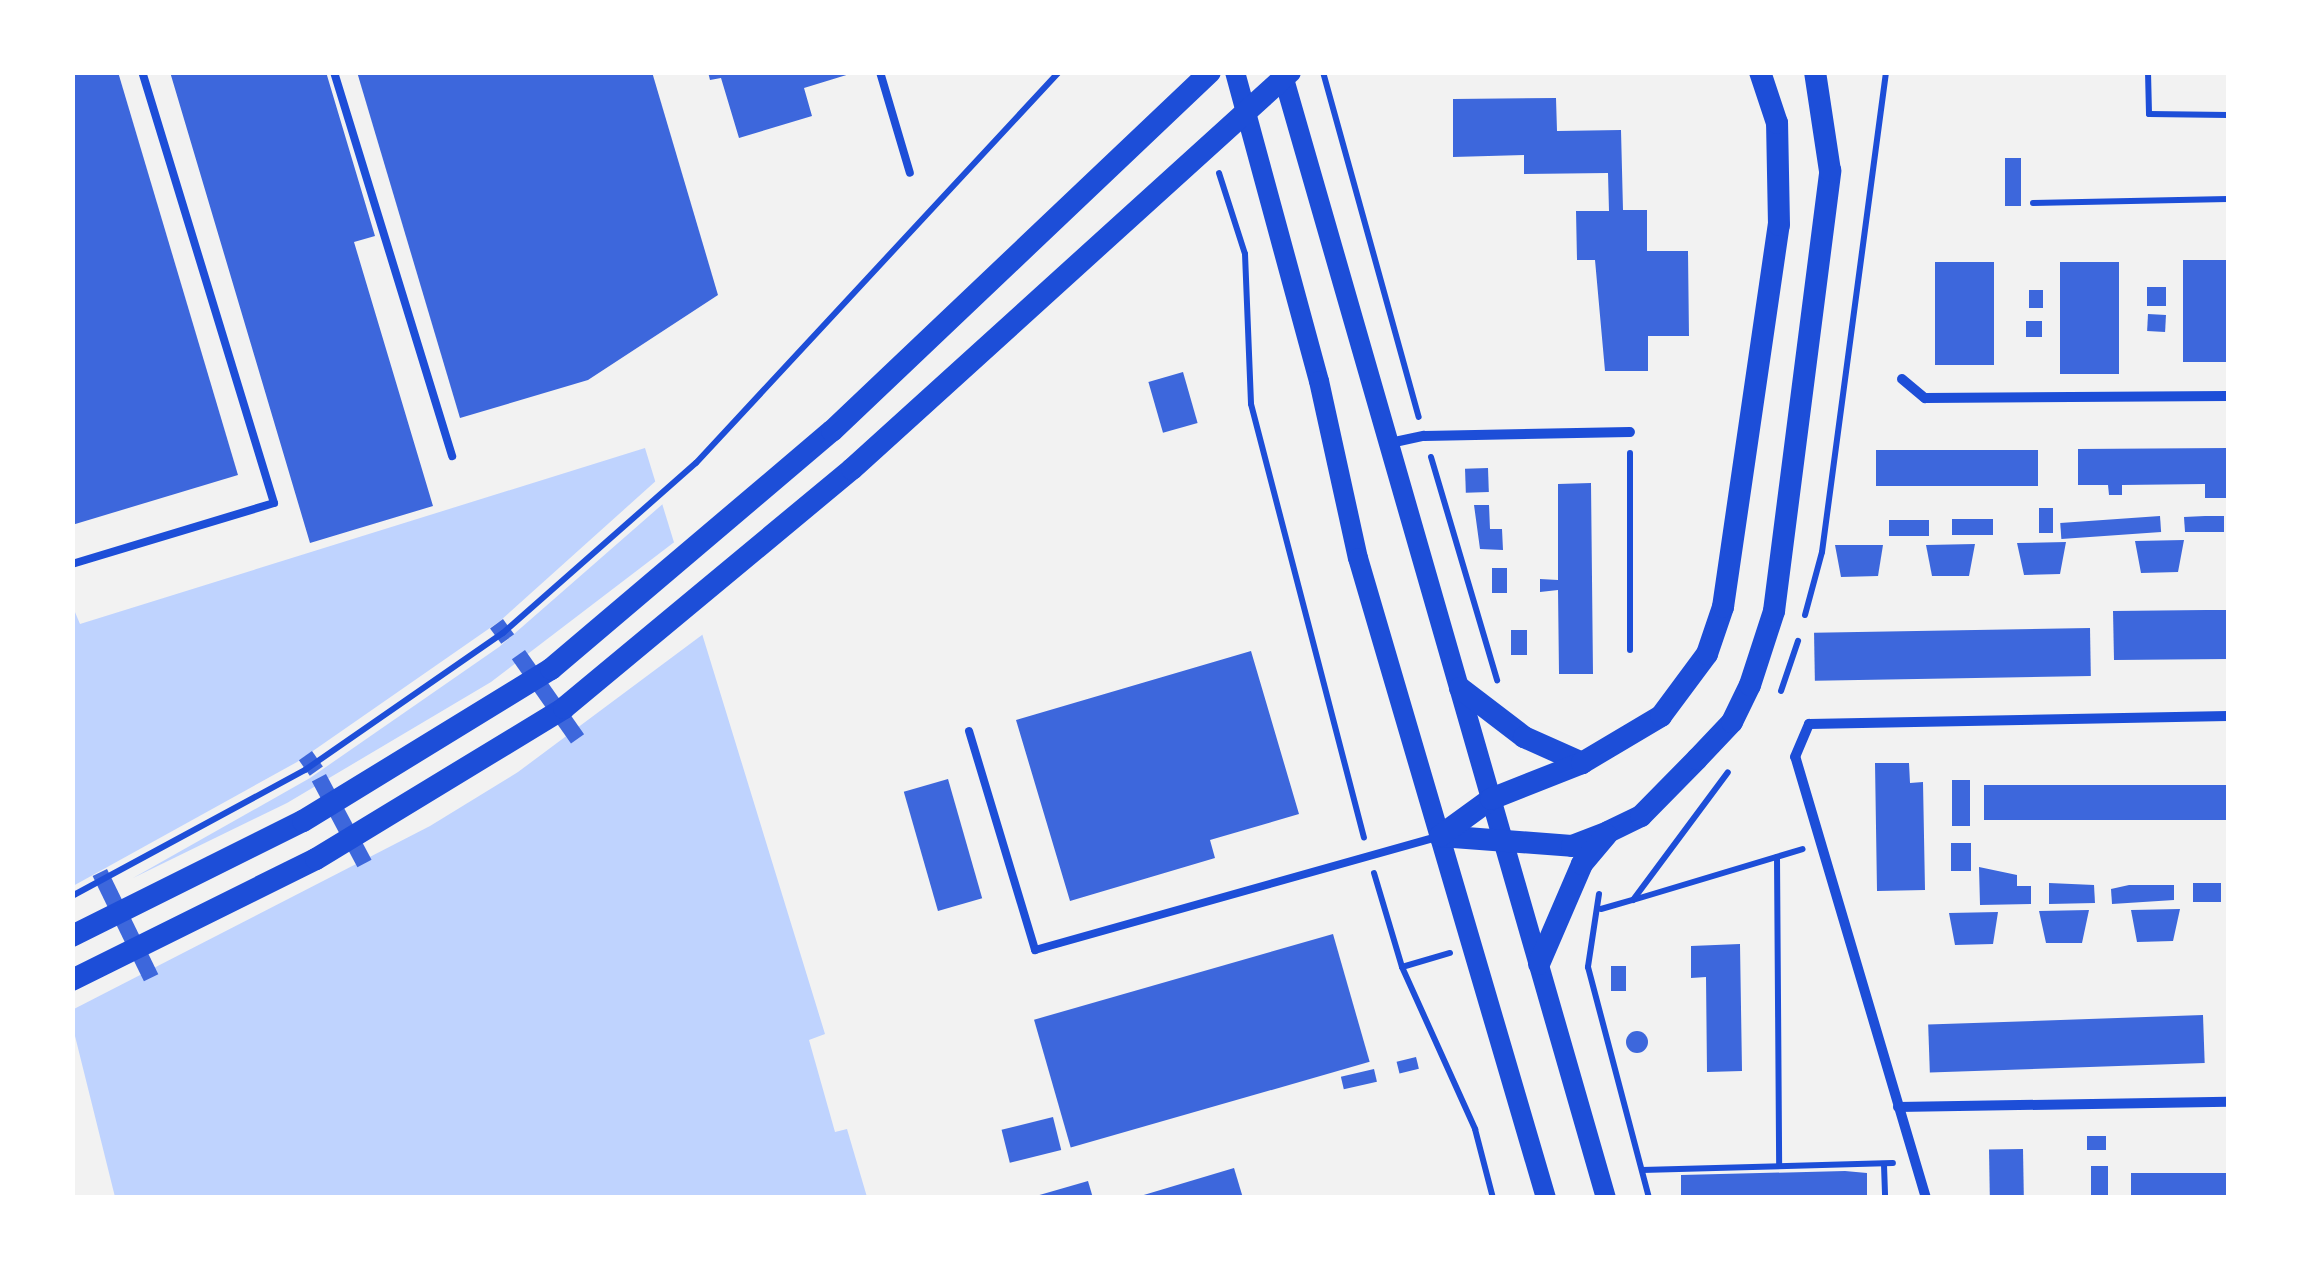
<!DOCTYPE html>
<html>
<head>
<meta charset="utf-8">
<style>
  body { margin:0 }
  #map { position:relative; width:2301px; height:1270px; overflow:hidden; background:#f2f2f2; font-family:"Crimson Pro",serif }
  div>[style] { position:absolute }
  [style*='--x'] { left:calc(var(--x)*1px); top:calc(var(--y)*1px); width:calc(var(--w)*1px); rotate:calc(var(--a)*1deg) }
  .water>* { inset:0; background:#bfd3fe }
  .pier>* { inset:0; background:#f2f2f2 }
  .building>* { inset:0; background:#3d67dc; transform-origin:0 0 }
  .round { border-radius:50% }
  .path>* { height:6px; margin:-3px; padding:0 3px; transform-origin:3px; border-radius:3px; background:#1d4ed8 }
  .service>* { height:8px; margin:-4px; padding:0 4px; transform-origin:4px; border-radius:4px; background:#1d4ed8 }
  .minor>* { height:10px; margin:-5px; padding:0 5px; transform-origin:5px; border-radius:5px; background:#1d4ed8 }
  .secondary>* { height:20px; margin:-10px; padding:0 10px; transform-origin:10px; border-radius:10px; background:#1d4ed8 }
  .primary>* { height:22px; margin:-11px; padding:0 11px; transform-origin:11px; border-radius:11px; background:#1d4ed8 }
  span { translate:-50% -50%; white-space:nowrap; text-align:center; line-height:1.15; -webkit-text-stroke:9px #fff; paint-order:stroke }
  .frame { position:absolute; inset:0; border:75px solid #fff; pointer-events:none }
</style>
</head>
<body>
<div id="map">
  <div class="water">
    <div style="clip-path:polygon(645px 448px,825px 1034px,809px 1040px,835px 1132px,847px 1129px,867px 1197px,115px 1197px,73px 1028px,72px 605px,80px 624px)"></div>
  </div>
  <div class="pier">
    <div style="clip-path:polygon(658px 479px,665px 502px,499px 647px,310px 778px,133px 878px,287px 803px,491px 682px,677px 540px,706px 632px,518px 772px,430px 826px,72px 1010px,73px 886px,297px 762px,500px 621px)"></div>
  </div>
  <div class="building">
    <div style="clip-path:polygon(72px 72px,118px 72px,238px 475px,72px 525px)"></div>
    <div style="clip-path:polygon(170px 72px,326px 72px,375px 236px,354px 242px,433px 506px,310px 543px)"></div>
    <div style="clip-path:polygon(357px 72px,652px 72px,718px 295px,588px 380px,460px 418px)"></div>
    <div style="clip-path:polygon(708px 72px,853px 72px,853px 73px,804px 88px,812px 116px,739px 138px,721px 78px,710px 80px)"></div>
    <div style="clip-path:polygon(1556px 98px,1557px 131px,1621px 130px,1623px 210px,1647px 210px,1647px 251px,1688px 251px,1689px 336px,1648px 336px,1648px 371px,1605px 371px,1595px 260px,1577px 260px,1576px 211px,1609px 211px,1608px 173px,1524px 174px,1524px 155px,1453px 157px,1453px 99px)"></div>
    <div style="left:2005px;top:158px;width:16px;height:48px"></div>
    <div style="left:2228px;top:260px;width:102px;height:45px;rotate:90deg"></div>
    <div style="left:1994px;top:262px;width:103px;height:59px;rotate:90deg"></div>
    <div style="left:2060px;top:262px;width:59px;height:112px"></div>
    <div style="left:2147px;top:287px;width:19px;height:19px"></div>
    <div style="left:2029px;top:290px;width:14px;height:18px"></div>
    <div style="left:2148px;top:314px;width:18px;height:17px;rotate:3deg"></div>
    <div style="left:2026px;top:321px;width:16px;height:16px"></div>
    <div style="left:1183px;top:372px;width:53px;height:36px;rotate:74deg"></div>
    <div style="clip-path:polygon(2228px 448px,2228px 498px,2205px 498px,2205px 484px,2122px 485px,2122px 495px,2109px 495px,2108px 485px,2078px 485px,2078px 449px)"></div>
    <div style="left:2038px;top:450px;width:36px;height:162px;rotate:90deg"></div>
    <div style="left:1488px;top:468px;width:24px;height:23px;rotate:88deg"></div>
    <div style="clip-path:polygon(1591px 483px,1593px 674px,1559px 674px,1558px 590px,1540px 592px,1540px 579px,1558px 580px,1558px 484px)"></div>
    <div style="clip-path:polygon(1474px 505px,1489px 505px,1490px 529px,1502px 529px,1503px 550px,1480px 549px)"></div>
    <div style="left:2053px;top:508px;width:25px;height:14px;rotate:90deg"></div>
    <div style="left:2160px;top:516px;width:16px;height:100px;rotate:86deg"></div>
    <div style="clip-path:polygon(2205px 516px,2224px 516px,2224px 532px,2185px 532px,2184px 517px)"></div>
    <div style="left:1952px;top:519px;width:41px;height:16px"></div>
    <div style="left:1889px;top:520px;width:40px;height:16px"></div>
    <div style="clip-path:polygon(2184px 540px,2178px 572px,2141px 573px,2135px 541px)"></div>
    <div style="clip-path:polygon(2066px 542px,2060px 574px,2024px 575px,2017px 543px)"></div>
    <div style="clip-path:polygon(1975px 544px,1969px 576px,1932px 576px,1926px 545px)"></div>
    <div style="clip-path:polygon(1835px 545px,1883px 545px,1878px 576px,1841px 577px)"></div>
    <div style="left:1492px;top:568px;width:15px;height:25px"></div>
    <div style="clip-path:polygon(2206px 610px,2228px 610px,2228px 659px,2114px 660px,2113px 611px)"></div>
    <div style="left:503px;top:619px;width:19px;height:16px;rotate:54deg"></div>
    <div style="left:2090px;top:628px;width:48px;height:276px;rotate:89deg"></div>
    <div style="left:1511px;top:630px;width:16px;height:25px"></div>
    <div style="left:525px;top:650px;width:103px;height:16px;rotate:55deg"></div>
    <div style="clip-path:polygon(1251px 651px,1299px 814px,1210px 840px,1215px 858px,1070px 901px,1016px 720px)"></div>
    <div style="left:312px;top:751px;width:19px;height:16px;rotate:55deg"></div>
    <div style="clip-path:polygon(1875px 763px,1909px 763px,1910px 783px,1923px 782px,1925px 890px,1877px 891px)"></div>
    <div style="left:326px;top:774px;width:97px;height:16px;rotate:62deg"></div>
    <div style="left:948px;top:779px;width:124px;height:46px;rotate:74deg"></div>
    <div style="left:1952px;top:780px;width:18px;height:46px"></div>
    <div style="left:2228px;top:785px;width:35px;height:244px;rotate:90deg"></div>
    <div style="left:1951px;top:843px;width:20px;height:28px"></div>
    <div style="clip-path:polygon(1979px 867px,2017px 875px,2017px 886px,2031px 886px,2031px 904px,1980px 905px)"></div>
    <div style="left:107px;top:869px;width:117px;height:16px;rotate:64deg"></div>
    <div style="clip-path:polygon(2049px 883px,2094px 885px,2095px 903px,2049px 904px)"></div>
    <div style="left:2221px;top:883px;width:19px;height:28px;rotate:90deg"></div>
    <div style="clip-path:polygon(2129px 885px,2174px 885px,2174px 900px,2112px 904px,2111px 889px)"></div>
    <div style="clip-path:polygon(2180px 909px,2173px 941px,2137px 942px,2131px 910px)"></div>
    <div style="clip-path:polygon(2089px 910px,2082px 943px,2046px 943px,2039px 911px)"></div>
    <div style="clip-path:polygon(1998px 912px,1993px 944px,1955px 945px,1949px 913px)"></div>
    <div style="left:1333px;top:934px;width:133px;height:311px;rotate:74deg"></div>
    <div style="clip-path:polygon(1740px 944px,1742px 1071px,1707px 1072px,1706px 977px,1691px 978px,1691px 946px)"></div>
    <div style="left:1611px;top:966px;width:15px;height:25px"></div>
    <div style="left:2203px;top:1015px;width:48px;height:275px;rotate:88deg"></div>
    <div class="round" style="left:1626px;top:1031px;width:22px;height:22px"></div>
    <div style="left:1416px;top:1057px;width:12px;height:20px;rotate:76deg"></div>
    <div style="left:1374px;top:1069px;width:13px;height:34px;rotate:77deg"></div>
    <div style="left:1053px;top:1117px;width:34px;height:53px;rotate:76deg"></div>
    <div style="left:2087px;top:1136px;width:19px;height:14px"></div>
    <div style="left:2023px;top:1149px;width:49px;height:34px;rotate:89deg"></div>
    <div style="left:2091px;top:1166px;width:17px;height:32px"></div>
    <div style="clip-path:polygon(1234px 1168px,1243px 1198px,1137px 1198px,1137px 1197px)"></div>
    <div style="clip-path:polygon(1845px 1171px,1867px 1173px,1867px 1198px,1681px 1198px,1681px 1175px)"></div>
    <div style="left:2228px;top:1173px;width:25px;height:97px;rotate:90deg"></div>
    <div style="clip-path:polygon(1088px 1181px,1093px 1198px,1036px 1198px,1036px 1196px)"></div>
  </div>
  <div class="path">
    <div style="--x:1323;--y:72;--w:358;--a:74.5"></div>
    <div style="--x:2148;--y:72;--w:42;--a:88.6"></div>
    <div style="--x:2149;--y:114;--w:79;--a:0.7"></div>
    <div style="--x:1219;--y:173;--w:85;--a:72.2"></div>
    <div style="--x:1245;--y:254;--w:150;--a:87.7"></div>
    <div style="--x:1251;--y:404;--w:448;--a:75.4"></div>
    <div style="--x:2033;--y:203;--w:195;--a:-1.2"></div>
    <div style="--x:1630;--y:453;--w:197;--a:90"></div>
    <div style="--x:1431;--y:457;--w:233;--a:73.5"></div>
    <div style="--x:1805;--y:615;--w:65;--a:-74.9"></div>
    <div style="--x:1822;--y:552;--w:484;--a:-82.4"></div>
    <div style="--x:1781;--y:691;--w:53;--a:-71.2"></div>
    <div style="--x:1777;--y:857;--w:307;--a:89.6"></div>
    <div style="--x:1374;--y:873;--w:98;--a:73.4"></div>
    <div style="--x:1402;--y:967;--w:178;--a:65.7"></div>
    <div style="--x:1475;--y:1129;--w:71;--a:75.4"></div>
    <div style="--x:1599;--y:894;--w:74;--a:98.6"></div>
    <div style="--x:1588;--y:967;--w:239;--a:75.2"></div>
    <div style="--x:72;--y:896;--w:265;--a:-28.4"></div>
    <div style="--x:305;--y:770;--w:241;--a:-34.7"></div>
    <div style="--x:503;--y:633;--w:257;--a:-41.4"></div>
    <div style="--x:696;--y:463;--w:534;--a:-47.13"></div>
    <div style="--x:1633;--y:900;--w:177;--a:-16.7"></div>
    <div style="--x:1601;--y:909;--w:33;--a:-16"></div>
    <div style="--x:1633;--y:900;--w:159;--a:-53.4"></div>
    <div style="--x:1402;--y:967;--w:50;--a:-16.3"></div>
    <div style="--x:1884;--y:1165;--w:33;--a:88"></div>
    <div style="--x:1642;--y:1170;--w:251;--a:-1.6"></div>
  </div>
  <div class="service">
    <div style="--x:334;--y:72;--w:402;--a:72.9"></div>
    <div style="--x:880;--y:72;--w:105;--a:73.5"></div>
    <div style="--x:72;--y:564;--w:211;--a:-16.8"></div>
    <div style="--x:274;--y:503;--w:451;--a:-107"></div>
    <div style="--x:969;--y:731;--w:229;--a:73.2"></div>
    <div style="--x:1035;--y:950;--w:417;--a:-15.7"></div>
  </div>
  <div class="minor">
    <div style="--x:1902;--y:379;--w:30;--a:40"></div>
    <div style="--x:1925;--y:398;--w:303;--a:-0.4"></div>
    <div style="--x:1390;--y:443;--w:35;--a:-12"></div>
    <div style="--x:1424;--y:436;--w:206;--a:-1.1"></div>
    <div style="--x:1898;--y:1107;--w:330;--a:-0.9"></div>
    <div style="--x:1926;--y:1198;--w:460;--a:-106.5"></div>
    <div style="--x:1795;--y:757;--w:36;--a:-67"></div>
    <div style="--x:1809;--y:724;--w:419;--a:-1.1"></div>
  </div>
  <div class="secondary">
    <div style="--x:1235;--y:72;--w:320;--a:74.8"></div>
    <div style="--x:1319;--y:381;--w:181;--a:77.6"></div>
    <div style="--x:1358;--y:558;--w:667;--a:73.63"></div>
    <div style="--x:1282;--y:72;--w:1172;--a:73.95"></div>
  </div>
  <div class="primary">
    <div style="--x:1460;--y:688;--w:81;--a:37.4"></div>
    <div style="--x:1524;--y:737;--w:64;--a:24.1"></div>
    <div style="--x:1440;--y:836;--w:132;--a:4.3"></div>
    <div style="--x:1572;--y:846;--w:39;--a:-21"></div>
    <div style="--x:1608;--y:832;--w:37;--a:-26"></div>
    <div style="--x:1641;--y:816;--w:80;--a:-45.5"></div>
    <div style="--x:1697;--y:759;--w:51;--a:-46.6"></div>
    <div style="--x:1732;--y:722;--w:41;--a:-64.1"></div>
    <div style="--x:1750;--y:685;--w:78;--a:-72"></div>
    <div style="--x:1774;--y:611;--w:444;--a:-82.7"></div>
    <div style="--x:1830;--y:171;--w:100;--a:-98.6"></div>
    <div style="--x:1440;--y:836;--w:63;--a:-36"></div>
    <div style="--x:1491;--y:799;--w:98;--a:-21.6"></div>
    <div style="--x:1582;--y:763;--w:92;--a:-30.7"></div>
    <div style="--x:1661;--y:716;--w:77;--a:-53.4"></div>
    <div style="--x:1707;--y:654;--w:50;--a:-71.2"></div>
    <div style="--x:1723;--y:607;--w:386;--a:-81.7"></div>
    <div style="--x:1779;--y:225;--w:102;--a:-91.1"></div>
    <div style="--x:1777;--y:123;--w:54;--a:-108.4"></div>
    <div style="--x:72;--y:936;--w:258;--a:-26.5"></div>
    <div style="--x:303;--y:821;--w:291;--a:-31.5"></div>
    <div style="--x:551;--y:669;--w:368;--a:-40.3"></div>
    <div style="--x:832;--y:431;--w:521;--a:-43.52"></div>
    <div style="--x:1539;--y:964;--w:109;--a:-66.7"></div>
    <div style="--x:1582;--y:864;--w:38;--a:-50"></div>
    <div style="--x:72;--y:980;--w:272;--a:-26.4"></div>
    <div style="--x:316;--y:859;--w:290;--a:-31.3"></div>
    <div style="--x:564;--y:708;--w:374;--a:-39.7"></div>
    <div style="--x:852;--y:469;--w:591;--a:-42.19"></div>
  </div>
  <div class="frame"></div>
</div>
</body>
</html>
